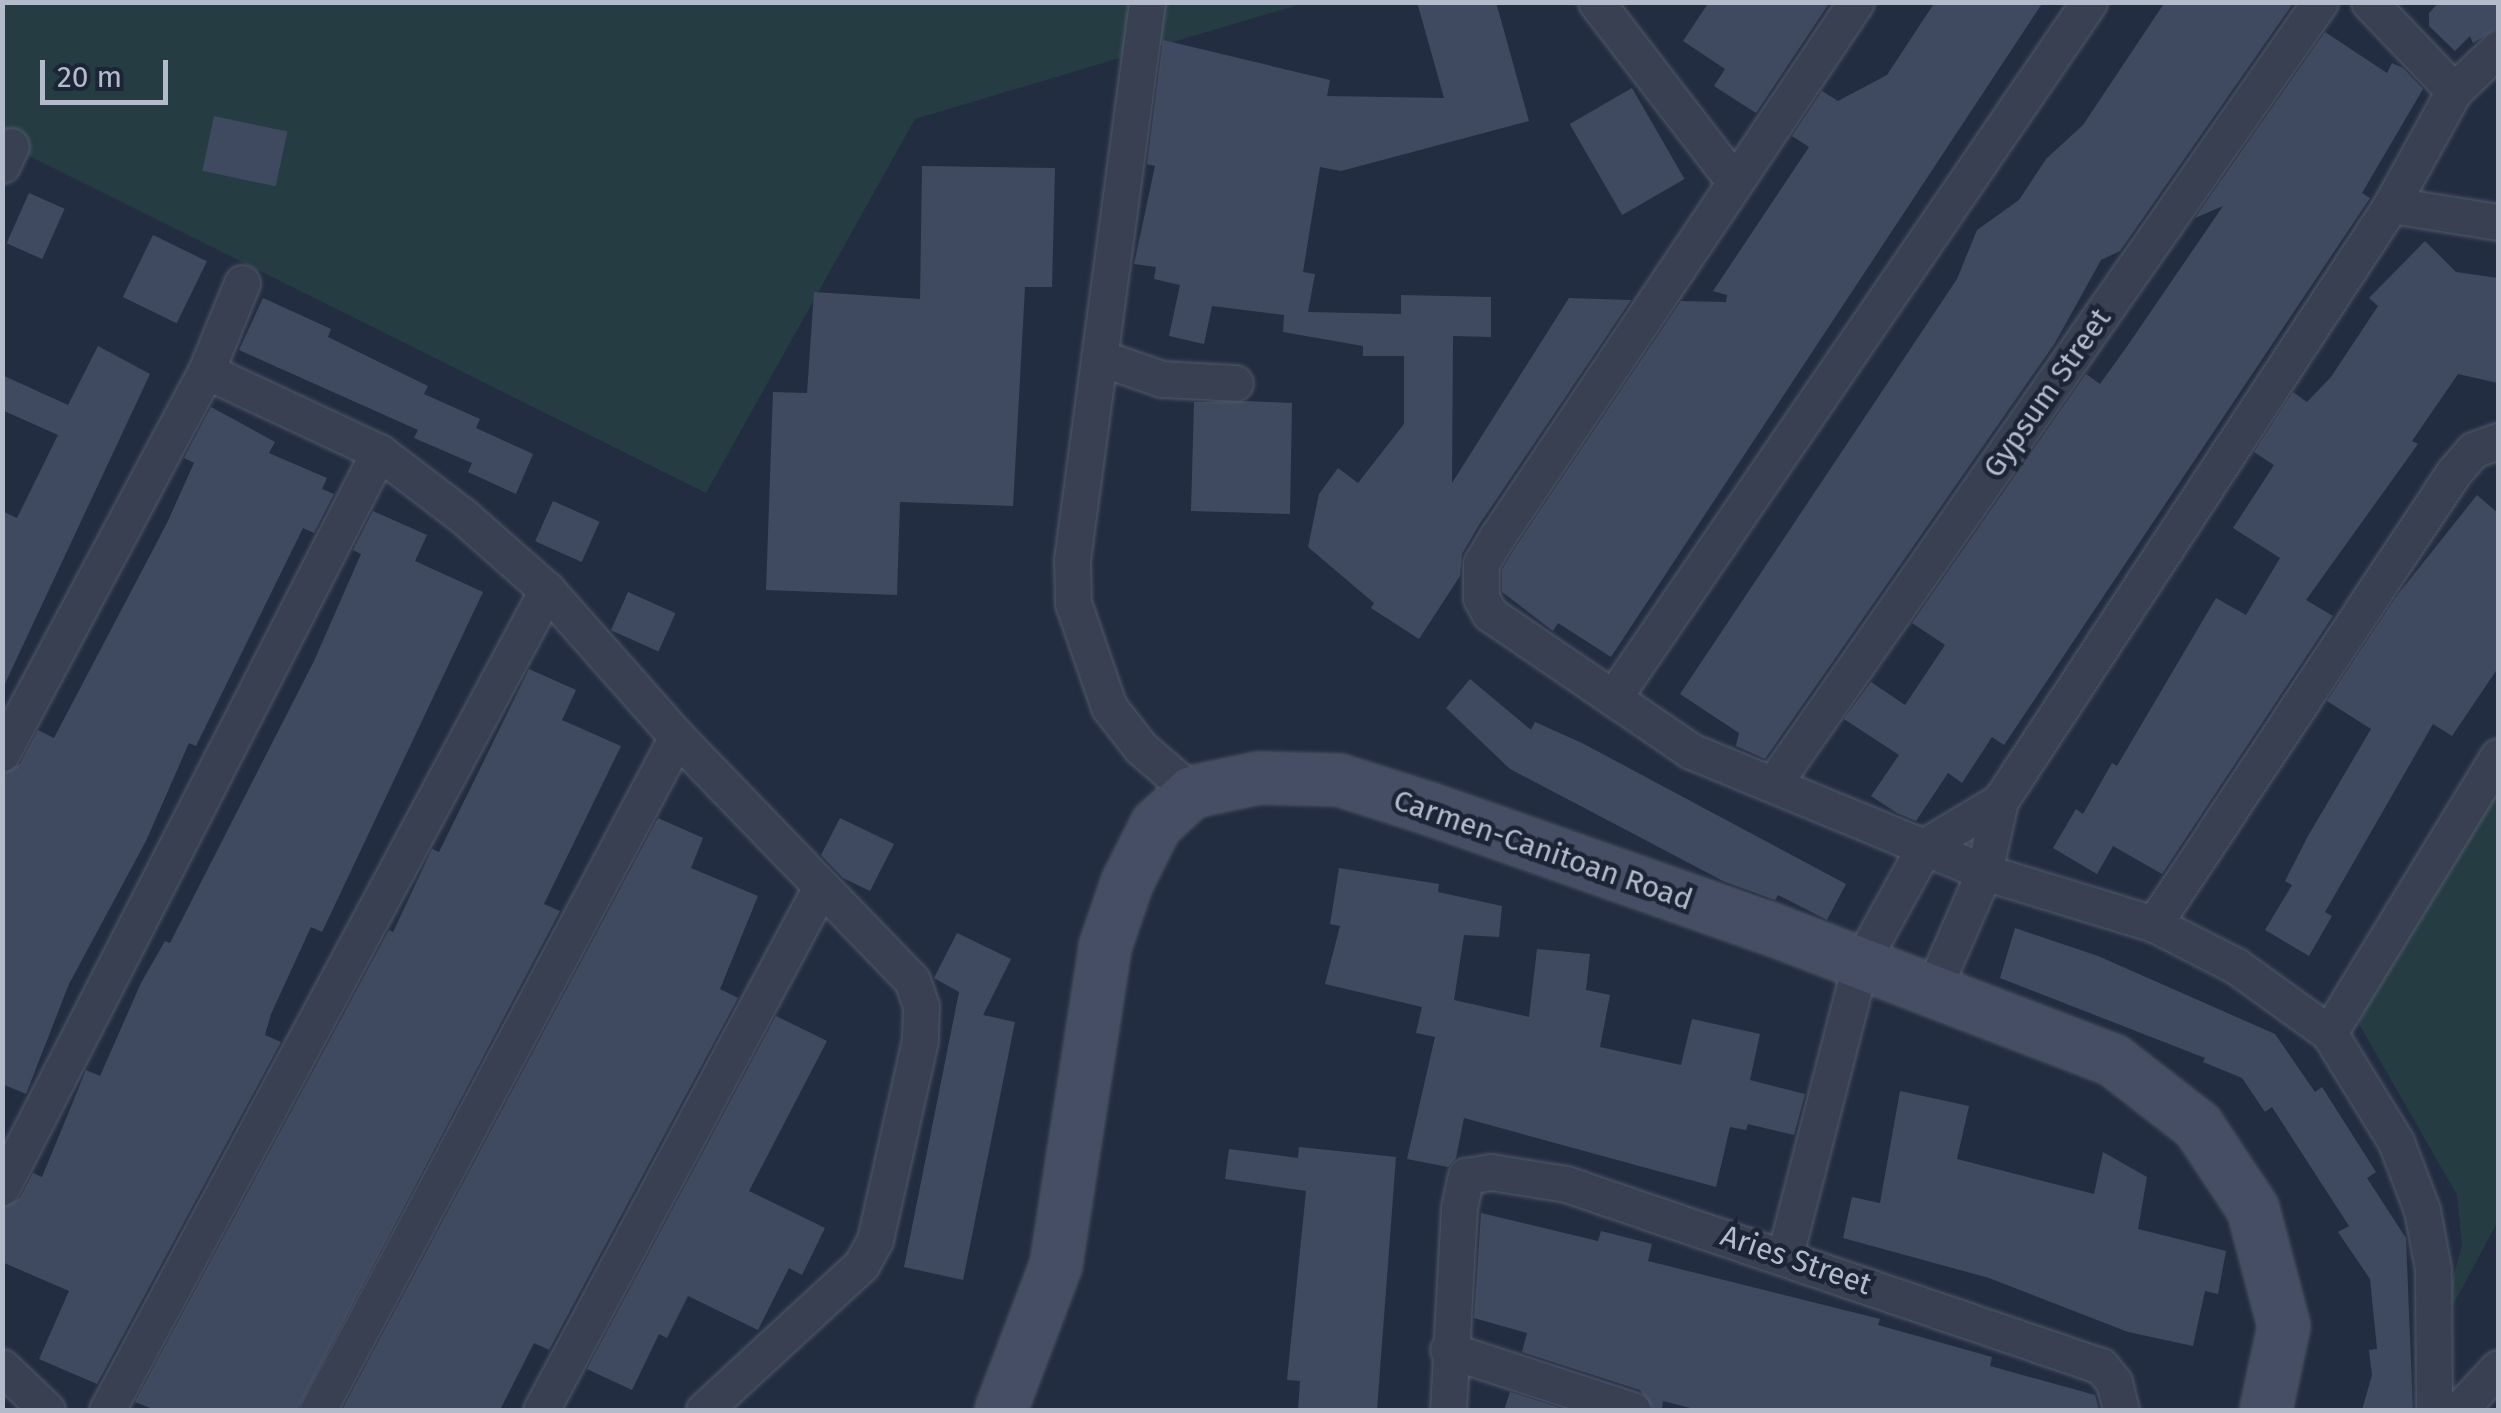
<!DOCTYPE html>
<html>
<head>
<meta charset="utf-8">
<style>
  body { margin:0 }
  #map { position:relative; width:2501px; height:1413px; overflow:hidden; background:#232d41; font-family:"Fira Sans",sans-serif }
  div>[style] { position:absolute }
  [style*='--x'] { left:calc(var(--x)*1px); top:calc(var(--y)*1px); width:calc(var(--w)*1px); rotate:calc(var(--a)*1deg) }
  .green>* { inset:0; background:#253c42 }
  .building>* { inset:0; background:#3f4a61; transform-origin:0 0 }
  .roads { filter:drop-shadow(0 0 2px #525b6b) drop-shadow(0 0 2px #525b6b) }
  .street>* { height:35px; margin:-17.5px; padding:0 17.5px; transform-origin:17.5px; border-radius:17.5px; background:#384051 }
  .secondary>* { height:50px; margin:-25px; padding:0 25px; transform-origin:25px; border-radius:25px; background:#454e64 }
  span { translate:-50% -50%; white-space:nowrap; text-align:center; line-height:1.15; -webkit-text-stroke:9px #1c2536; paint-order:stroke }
  .street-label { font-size:30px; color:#b4bbcb }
  .frame { position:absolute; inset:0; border:5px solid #b4bbcb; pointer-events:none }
  .scale { position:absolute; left:40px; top:60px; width:128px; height:45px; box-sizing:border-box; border:5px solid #b4bbcb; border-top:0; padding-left:12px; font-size:30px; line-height:35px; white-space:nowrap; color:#b4bbcb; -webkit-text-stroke:8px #1c2536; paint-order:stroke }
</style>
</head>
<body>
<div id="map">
  <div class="green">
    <div style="clip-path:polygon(2px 3px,1304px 3px,915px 119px,706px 493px,3px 143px)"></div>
    <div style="clip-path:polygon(2498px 791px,2498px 1221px,2439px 1331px,2462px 1245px,2457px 1195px,2359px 1024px,2368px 997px)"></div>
  </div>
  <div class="building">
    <div style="clip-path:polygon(1417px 2px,1496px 2px,1529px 121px,1341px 171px,1320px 167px,1303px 272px,1315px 274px,1308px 312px,1401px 314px,1401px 295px,1491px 297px,1491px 337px,1453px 336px,1452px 483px,1569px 298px,1631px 300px,1479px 525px,1462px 554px,1460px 576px,1419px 639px,1371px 608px,1374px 603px,1308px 547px,1319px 494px,1338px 468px,1358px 483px,1404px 424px,1404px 356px,1363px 356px,1363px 346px,1283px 332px,1284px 315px,1212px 306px,1204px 344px,1169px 336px,1180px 285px,1154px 279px,1156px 267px,1134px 264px,1155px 166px,1147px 164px,1163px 40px,1330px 80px,1327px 96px,1444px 98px)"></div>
    <div style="clip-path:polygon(1709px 2px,1830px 2px,1756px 113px,1714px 86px,1725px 69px,1683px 41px)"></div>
    <div style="clip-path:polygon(1935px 2px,2043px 2px,1611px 657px,1558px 623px,1553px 631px,1502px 592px,1502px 570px,1515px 548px,1681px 301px,1726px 302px,1727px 295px,1713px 291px,1809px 147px,1792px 136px,1822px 91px,1838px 101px,1887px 75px)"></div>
    <div style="clip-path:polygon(2165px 2px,2294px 2px,2120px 251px,2101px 260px,2055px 343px,1765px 759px,1736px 746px,1739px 733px,1680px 694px,1957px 279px,1977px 230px,2019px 200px,2046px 159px,2083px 125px)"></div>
    <div style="clip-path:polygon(2439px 2px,2498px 2px,2498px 28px,2473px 43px,2470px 36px,2455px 51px,2429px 26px,2429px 13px)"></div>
    <div style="clip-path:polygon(2325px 32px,2387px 73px,2392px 63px,2403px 68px,2423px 89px,2362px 193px,2370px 198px,2004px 745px,1992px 737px,1962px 783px,1948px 773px,1916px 821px,1897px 813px,1871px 796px,1899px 755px,1844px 719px,1871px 682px,1905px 705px,1945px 645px,1912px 623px,2086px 374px,2100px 384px,2128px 345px,2223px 206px,2195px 218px)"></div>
    <div style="left:1632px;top:88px;width:105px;height:72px;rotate:60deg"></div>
    <div style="left:214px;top:116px;width:75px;height:56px;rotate:12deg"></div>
    <div style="clip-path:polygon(922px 166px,1055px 168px,1052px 287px,1025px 287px,1013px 506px,900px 502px,897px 595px,766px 590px,773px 392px,807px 393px,814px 292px,920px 299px)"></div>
    <div style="left:29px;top:193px;width:39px;height:55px;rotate:24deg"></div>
    <div style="left:153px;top:235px;width:60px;height:69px;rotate:26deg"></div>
    <div style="clip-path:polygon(2425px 241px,2456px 272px,2498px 278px,2498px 383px,2458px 374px,2412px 441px,2418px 444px,2306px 600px,2333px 616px,2162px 874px,2113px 846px,2097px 874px,2053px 848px,2076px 809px,2083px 814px,2112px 763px,2117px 766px,2216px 598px,2246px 615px,2280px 558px,2233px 528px,2274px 465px,2254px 452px,2293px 392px,2307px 402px,2331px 377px,2378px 306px,2369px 298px)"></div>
    <div style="clip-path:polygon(263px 298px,331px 329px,328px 337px,428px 386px,424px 394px,480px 419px,476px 428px,533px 454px,516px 494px,468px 472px,472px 463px,414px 438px,418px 430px,239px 350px)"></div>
    <div style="clip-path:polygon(98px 346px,150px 374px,2px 690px,2px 511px,17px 518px,58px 435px,2px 410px,2px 375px,68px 405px)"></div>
    <div style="clip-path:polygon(1246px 401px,1292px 403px,1290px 514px,1191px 511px,1194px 402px)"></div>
    <div style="clip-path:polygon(211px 407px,275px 442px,269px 453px,327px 478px,322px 489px,334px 494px,314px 533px,303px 528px,196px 746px,189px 743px,146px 841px,69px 984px,26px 1094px,2px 1084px,2px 774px,20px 764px,38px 730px,54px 738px,167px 523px,194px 463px,184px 458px)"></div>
    <div style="clip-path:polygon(2477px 495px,2498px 513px,2498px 668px,2452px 736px,2433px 724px,2325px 912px,2332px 916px,2309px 956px,2265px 930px,2292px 885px,2285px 881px,2308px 836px,2371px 729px,2327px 701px,2399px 593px)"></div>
    <div style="left:553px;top:501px;width:51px;height:44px;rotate:24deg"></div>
    <div style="clip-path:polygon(373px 511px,427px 535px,415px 561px,483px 592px,322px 932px,311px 927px,271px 1014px,265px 1035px,281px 1042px,97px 1384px,39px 1359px,69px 1291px,2px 1262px,2px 1208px,20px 1198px,33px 1173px,42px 1177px,86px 1070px,100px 1076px,141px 983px,165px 941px,170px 943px,314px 661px,361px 554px,353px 550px)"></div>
    <div style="left:628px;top:592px;width:52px;height:42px;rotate:24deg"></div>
    <div style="clip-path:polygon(529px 669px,576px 690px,562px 720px,621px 746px,544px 904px,560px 911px,297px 1410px,155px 1410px,135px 1402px,389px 930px,393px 932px,432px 849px,439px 852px)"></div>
    <div style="clip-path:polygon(1470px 679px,1531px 730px,1535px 722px,1582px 743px,1846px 884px,1827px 920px,1778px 895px,1775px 900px,1725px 882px,1510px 769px,1446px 708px)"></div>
    <div style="clip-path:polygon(658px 818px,703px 838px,691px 868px,758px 896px,720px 989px,738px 998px,549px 1350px,534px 1343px,500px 1410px,342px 1410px)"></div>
    <div style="clip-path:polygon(840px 818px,894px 844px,870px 891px,843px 878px,821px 855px)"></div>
    <div style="clip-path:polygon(1339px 868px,1439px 884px,1438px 892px,1502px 906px,1499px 937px,1464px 935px,1454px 1000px,1529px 1017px,1537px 949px,1590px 954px,1586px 990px,1610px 995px,1600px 1047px,1681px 1065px,1692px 1019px,1760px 1034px,1750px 1080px,1805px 1094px,1794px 1135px,1748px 1124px,1746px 1130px,1730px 1127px,1716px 1187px,1464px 1118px,1456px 1158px,1448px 1167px,1407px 1159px,1435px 1037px,1416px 1033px,1422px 1007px,1325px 984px,1340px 926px,1330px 924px)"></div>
    <div style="clip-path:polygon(2015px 928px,2098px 956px,2275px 1034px,2315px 1092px,2322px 1087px,2376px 1172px,2367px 1178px,2406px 1238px,2413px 1410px,2362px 1410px,2372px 1375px,2369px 1350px,2377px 1349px,2370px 1279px,2338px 1232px,2349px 1226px,2272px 1107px,2265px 1112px,2242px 1078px,2203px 1062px,2205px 1058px,2000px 978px)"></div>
    <div style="clip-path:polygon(957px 933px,1011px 959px,983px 1015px,1015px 1022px,963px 1280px,904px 1267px,959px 992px,934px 978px)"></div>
    <div style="clip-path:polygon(776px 1016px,827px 1041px,749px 1191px,825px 1228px,802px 1275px,789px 1268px,758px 1330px,688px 1296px,667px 1338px,659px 1334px,632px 1390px,587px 1369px)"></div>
    <div style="clip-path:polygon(1900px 1091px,1969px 1106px,1957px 1159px,2094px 1194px,2103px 1152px,2147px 1177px,2138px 1229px,2226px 1251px,2218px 1294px,2205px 1291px,2193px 1346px,2128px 1332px,1989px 1278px,1843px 1238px,1852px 1197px,1880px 1203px)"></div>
    <div style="clip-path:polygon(1299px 1147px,1396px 1157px,1377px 1410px,1298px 1410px,1300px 1381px,1287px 1380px,1306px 1191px,1225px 1179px,1229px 1149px,1298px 1158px)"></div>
    <div style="clip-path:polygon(1481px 1213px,1598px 1241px,1601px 1231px,1652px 1244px,1648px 1261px,1880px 1319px,1878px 1325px,1992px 1357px,1990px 1366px,2095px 1395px,2099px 1410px,1698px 1410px,1663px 1401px,1662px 1410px,1654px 1410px,1640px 1390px,1522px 1352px,1527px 1333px,1474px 1318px)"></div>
    <div style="clip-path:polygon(1510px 1392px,1566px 1410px,1504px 1410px)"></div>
  </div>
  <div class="roads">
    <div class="street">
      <div style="--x:1147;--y:2;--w:563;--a:97.66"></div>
      <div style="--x:1072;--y:560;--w:43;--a:88.7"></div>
      <div style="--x:1073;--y:603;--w:110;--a:70.9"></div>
      <div style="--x:1109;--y:707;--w:52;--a:52"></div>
      <div style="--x:1141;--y:748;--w:67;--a:40.8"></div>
      <div style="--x:1596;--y:2;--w:225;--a:52.4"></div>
      <div style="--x:1856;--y:2;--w:644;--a:123.86"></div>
      <div style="--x:1497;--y:537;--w:31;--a:121"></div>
      <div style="--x:1481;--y:564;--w:34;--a:90"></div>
      <div style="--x:1481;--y:598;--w:18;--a:61"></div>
      <div style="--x:1490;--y:614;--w:243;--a:34.3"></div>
      <div style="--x:1691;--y:751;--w:317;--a:22.4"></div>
      <div style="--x:1984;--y:872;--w:178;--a:17"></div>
      <div style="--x:2154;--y:924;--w:92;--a:27.1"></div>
      <div style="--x:2236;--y:966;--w:115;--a:35.8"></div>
      <div style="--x:2329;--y:1033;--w:128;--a:58.4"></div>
      <div style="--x:2396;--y:1142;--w:73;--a:69.1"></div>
      <div style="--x:2422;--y:1210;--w:60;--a:79.4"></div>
      <div style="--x:2433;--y:1269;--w:141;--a:89.6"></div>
      <div style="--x:2369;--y:2;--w:123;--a:46.3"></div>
      <div style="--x:2;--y:165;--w:21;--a:-65"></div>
      <div style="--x:2391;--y:205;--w:108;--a:9"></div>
      <div style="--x:242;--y:283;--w:95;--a:112.2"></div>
      <div style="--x:206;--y:371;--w:191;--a:25.1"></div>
      <div style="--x:379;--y:452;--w:106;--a:37.3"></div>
      <div style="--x:463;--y:516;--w:112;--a:41.4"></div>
      <div style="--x:547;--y:590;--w:196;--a:48.5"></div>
      <div style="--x:677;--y:737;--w:338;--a:46"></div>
      <div style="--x:912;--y:980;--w:28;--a:71"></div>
      <div style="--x:921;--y:1006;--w:34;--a:92"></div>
      <div style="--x:920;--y:1040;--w:205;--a:102.7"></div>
      <div style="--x:875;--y:1240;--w:29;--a:119"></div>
      <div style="--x:861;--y:1265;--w:214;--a:137.3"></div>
      <div style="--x:1101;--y:358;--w:65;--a:19"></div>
      <div style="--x:1162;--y:379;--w:73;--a:3.1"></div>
      <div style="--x:1613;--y:698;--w:843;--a:-55.63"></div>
      <div style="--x:2;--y:753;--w:433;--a:-61.9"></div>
      <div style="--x:1774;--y:783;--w:953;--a:-55.04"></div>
      <div style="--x:2154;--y:924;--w:542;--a:-56.43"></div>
      <div style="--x:2454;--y:472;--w:29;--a:-49"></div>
      <div style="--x:2473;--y:450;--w:27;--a:-20"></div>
      <div style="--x:1933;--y:989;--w:128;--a:-66.4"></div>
      <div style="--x:1984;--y:872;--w:73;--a:-77.3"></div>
      <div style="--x:2000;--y:801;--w:713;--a:-56.73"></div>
      <div style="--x:2391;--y:205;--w:130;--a:-61.1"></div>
      <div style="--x:2454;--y:91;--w:61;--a:-43.7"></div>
      <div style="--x:2329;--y:1033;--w:324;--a:-58.6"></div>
      <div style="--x:2;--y:1187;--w:826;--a:-62.85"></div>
      <div style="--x:1785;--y:1255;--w:303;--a:-75.5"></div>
      <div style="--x:1861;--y:962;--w:132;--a:-61.1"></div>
      <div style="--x:1925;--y:846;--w:87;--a:-31"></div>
      <div style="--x:1448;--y:1350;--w:194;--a:18"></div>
      <div style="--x:2;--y:1367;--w:62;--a:43.7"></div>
      <div style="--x:107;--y:1410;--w:931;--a:-61.78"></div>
      <div style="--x:318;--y:1410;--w:763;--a:-61.92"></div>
      <div style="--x:541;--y:1410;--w:593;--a:-61.84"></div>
      <div style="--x:1448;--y:1410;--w:202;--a:-86.9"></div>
      <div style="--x:1459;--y:1208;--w:33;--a:-78"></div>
      <div style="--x:1466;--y:1176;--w:25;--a:-9"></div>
      <div style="--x:1491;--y:1172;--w:76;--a:9.1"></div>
      <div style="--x:1566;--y:1184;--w:565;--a:18.79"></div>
      <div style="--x:2101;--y:1366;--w:21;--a:51"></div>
      <div style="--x:2114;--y:1382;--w:29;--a:76"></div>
      <div style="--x:2459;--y:1410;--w:57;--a:-47.1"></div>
    </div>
    <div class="secondary">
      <div style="--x:1001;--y:1410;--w:155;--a:-69.2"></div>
      <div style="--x:1056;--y:1265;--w:322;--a:-81.2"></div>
      <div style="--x:1105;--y:947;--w:68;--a:-71"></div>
      <div style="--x:1127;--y:883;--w:65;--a:-63.4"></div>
      <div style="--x:1156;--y:825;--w:49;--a:-42.5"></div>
      <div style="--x:1192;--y:792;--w:68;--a:-11.8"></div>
      <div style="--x:1259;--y:778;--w:80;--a:1.4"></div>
      <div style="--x:1339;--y:780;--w:96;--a:17.7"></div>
      <div style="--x:1430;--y:809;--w:356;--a:19.4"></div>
      <div style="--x:1766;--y:927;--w:372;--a:21"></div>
      <div style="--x:2113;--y:1060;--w:108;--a:37.8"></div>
      <div style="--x:2198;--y:1126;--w:100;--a:56.5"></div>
      <div style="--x:2253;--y:1209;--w:121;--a:75.2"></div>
      <div style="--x:2284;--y:1326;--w:86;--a:102.1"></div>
    </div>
  </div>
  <div class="street-label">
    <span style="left:2047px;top:393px;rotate:-55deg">Gypsum Street</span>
    <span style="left:1543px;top:850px;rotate:19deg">Carmen-Canitoan Road</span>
    <span style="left:1796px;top:1260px;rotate:19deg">Aries Street</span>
  </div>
  <div class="frame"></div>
  <div class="scale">20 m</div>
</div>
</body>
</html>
